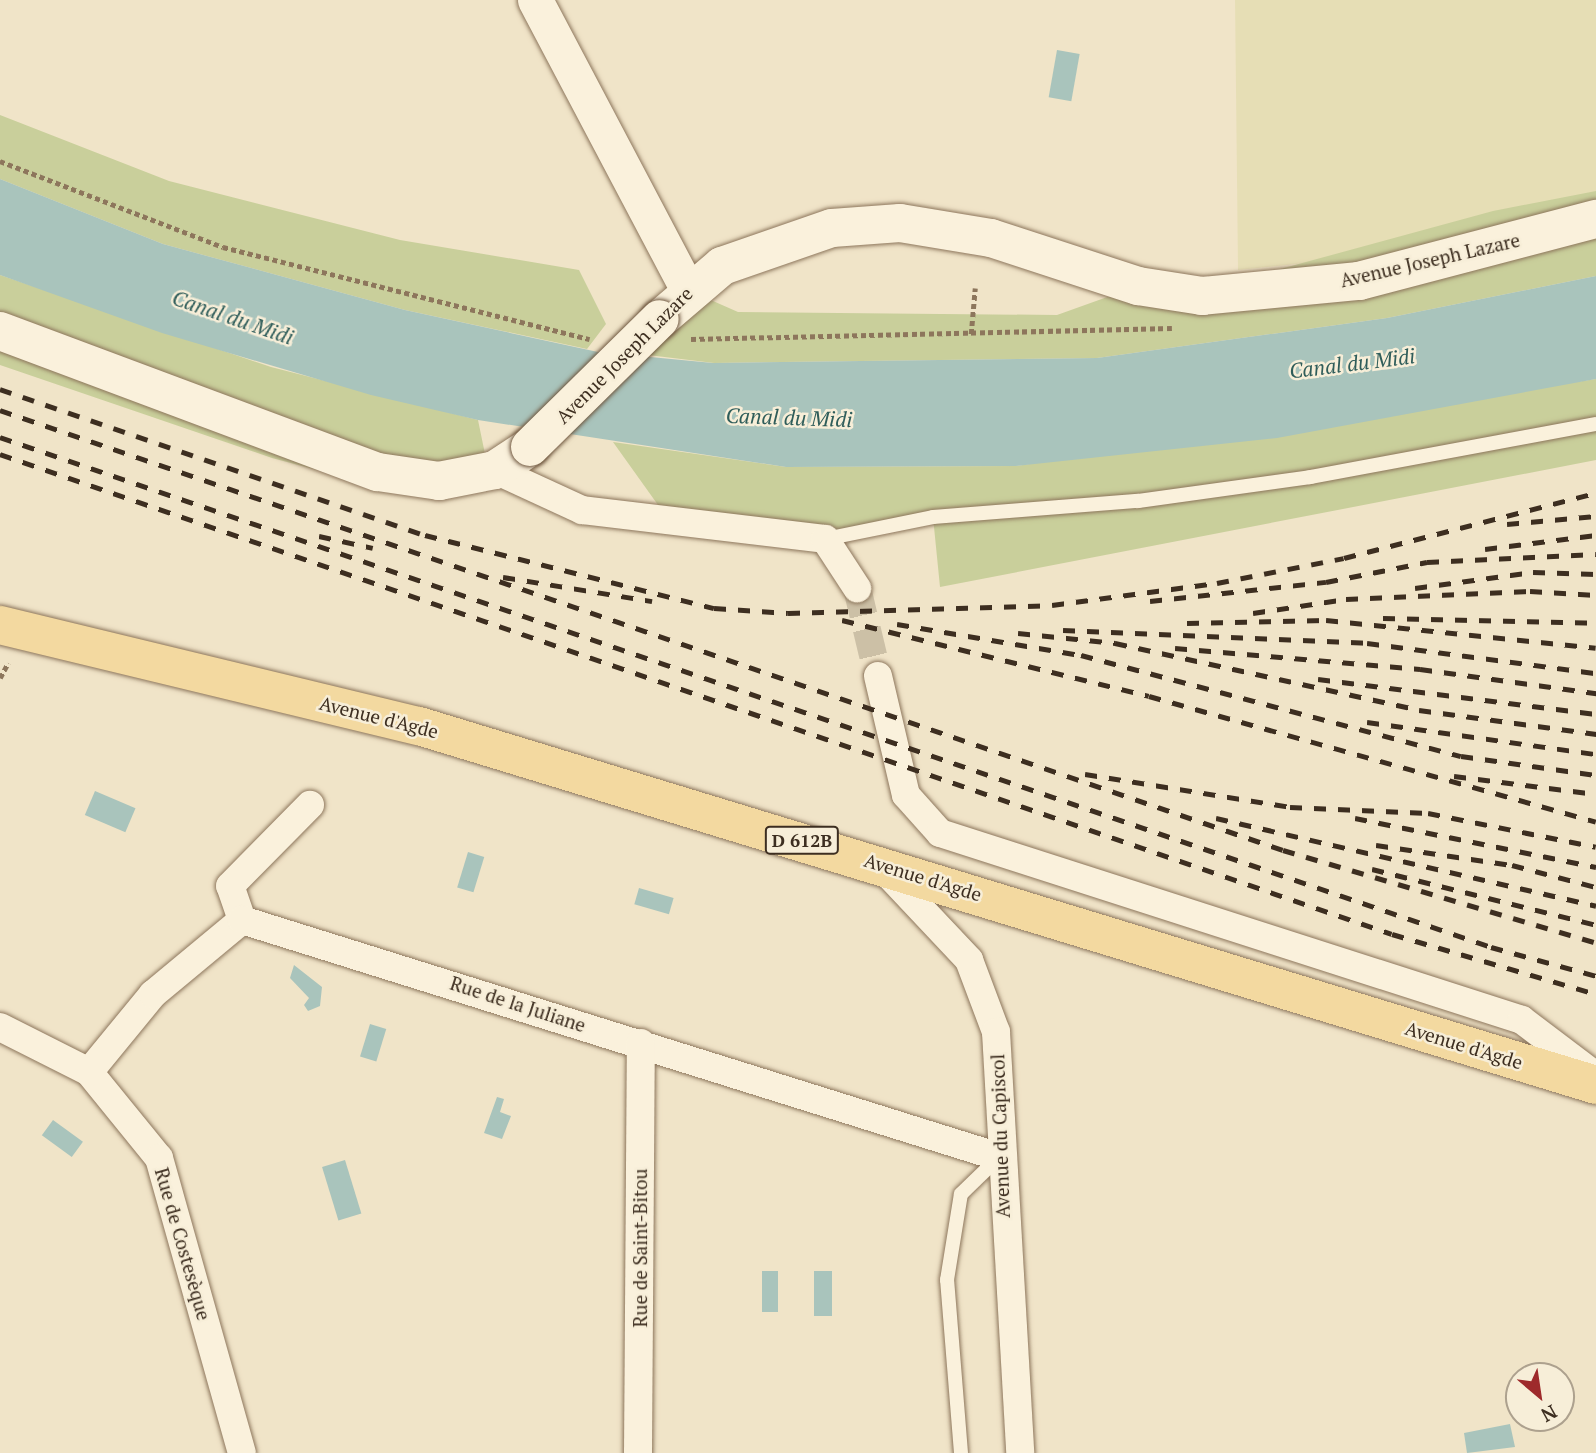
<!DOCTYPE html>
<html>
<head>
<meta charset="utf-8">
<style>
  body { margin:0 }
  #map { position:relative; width:1596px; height:1453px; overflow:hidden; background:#f0e4c8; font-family:"PT Serif",serif }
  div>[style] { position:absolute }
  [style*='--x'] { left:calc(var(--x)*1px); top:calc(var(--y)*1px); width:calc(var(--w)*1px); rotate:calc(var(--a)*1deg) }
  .farmland>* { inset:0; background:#e6deb5 }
  .green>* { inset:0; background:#c9cf9b }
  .water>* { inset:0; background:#a9c4bc; transform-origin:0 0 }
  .minor-tunnel>* { height:28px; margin-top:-14px; transform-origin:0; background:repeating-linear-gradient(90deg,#ccc0a6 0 28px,transparent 0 42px) }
  .path>* { height:4.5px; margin-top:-2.25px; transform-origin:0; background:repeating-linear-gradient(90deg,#8d765c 0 5px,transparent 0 8.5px) }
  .roads { filter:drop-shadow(0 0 2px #8d765c) drop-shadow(0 0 2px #8d765c) }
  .service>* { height:14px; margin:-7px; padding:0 7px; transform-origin:7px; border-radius:7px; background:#faf1dc }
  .minor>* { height:28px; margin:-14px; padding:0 14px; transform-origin:14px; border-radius:14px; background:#faf1dc }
  .tertiary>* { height:35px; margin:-17.5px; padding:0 17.5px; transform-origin:17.5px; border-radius:17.5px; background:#faf1dc }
  .secondary>* { height:38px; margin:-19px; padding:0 19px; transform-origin:19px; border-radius:19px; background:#faf1dc }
  .primary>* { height:38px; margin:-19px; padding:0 19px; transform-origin:19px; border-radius:19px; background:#f3d9a0 }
  .rail>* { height:5px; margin-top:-2.5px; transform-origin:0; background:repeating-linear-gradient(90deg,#3d2e20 0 12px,transparent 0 24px) }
  .bridges { filter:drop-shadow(0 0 2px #6f573f) drop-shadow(0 0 2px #6f573f) }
  .secondary-bridge>* { height:38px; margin:-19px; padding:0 19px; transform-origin:19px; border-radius:19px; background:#faf1dc }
  span { translate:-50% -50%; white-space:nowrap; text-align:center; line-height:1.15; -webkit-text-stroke:5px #f7eed8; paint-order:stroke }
  .shield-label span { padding:2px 5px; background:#f7eed8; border:2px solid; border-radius:5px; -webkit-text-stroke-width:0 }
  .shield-label { font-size:18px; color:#3d2e20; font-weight:700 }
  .street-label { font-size:19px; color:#3d2e20 }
  .water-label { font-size:21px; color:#2f5d5a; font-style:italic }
  .north { position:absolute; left:1505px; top:1362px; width:70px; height:70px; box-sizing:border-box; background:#f7eed8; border:2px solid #ada18e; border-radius:50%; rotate:151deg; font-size:19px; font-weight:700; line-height:28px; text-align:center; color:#3d2e20 }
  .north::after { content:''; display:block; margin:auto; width:24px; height:32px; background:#9e2a2b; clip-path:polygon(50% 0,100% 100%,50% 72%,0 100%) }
</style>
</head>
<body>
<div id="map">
  <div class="farmland">
    <div style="clip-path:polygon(1235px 0,1596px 0,1596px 209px,1324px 261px,1238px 270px)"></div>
  </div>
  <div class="green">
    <div style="clip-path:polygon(0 115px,169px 181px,400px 240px,579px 270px,606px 324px,587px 349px,405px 310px,163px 244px,0 179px)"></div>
    <div style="clip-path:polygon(1596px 191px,1596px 276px,1387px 318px,1097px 358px,714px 363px,648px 355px,688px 290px,738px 312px,1057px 315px,1138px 286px,1240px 280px,1493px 211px)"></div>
    <div style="clip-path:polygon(0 275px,271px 367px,478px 420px,485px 454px,399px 492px,272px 458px,0 365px)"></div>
    <div style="clip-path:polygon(1596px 379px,1596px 460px,940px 587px,933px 517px,825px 539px,668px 519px,613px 442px,786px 467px,1016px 466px)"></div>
  </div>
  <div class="water">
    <div style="left:1057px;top:50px;width:23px;height:48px;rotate:10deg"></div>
    <div style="clip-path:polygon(0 179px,163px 244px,405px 310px,598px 352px,713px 363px,1097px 358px,1387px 318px,1596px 276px,1596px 379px,1277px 438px,1016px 466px,786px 467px,478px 420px,371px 395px,162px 333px,0 275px)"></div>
    <div style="left:95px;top:791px;width:44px;height:26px;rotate:23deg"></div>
    <div style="left:468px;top:852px;width:17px;height:37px;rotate:17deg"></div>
    <div style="left:639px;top:888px;width:36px;height:17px;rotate:16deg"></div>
    <div style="clip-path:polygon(294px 965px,322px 987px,320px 1006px,308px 1011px,304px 1005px,309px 998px,290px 978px)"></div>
    <div style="left:370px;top:1024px;width:17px;height:34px;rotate:17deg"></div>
    <div style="clip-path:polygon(497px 1097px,504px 1099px,500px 1112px,511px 1116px,502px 1139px,484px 1133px)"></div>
    <div style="left:53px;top:1120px;width:37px;height:19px;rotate:36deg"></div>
    <div style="left:345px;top:1160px;width:56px;height:24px;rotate:73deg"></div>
    <div style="left:762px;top:1271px;width:16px;height:41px"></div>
    <div style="left:814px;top:1271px;width:18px;height:45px"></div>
    <div style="clip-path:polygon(1510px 1424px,1515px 1447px,1467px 1453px,1464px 1433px)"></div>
  </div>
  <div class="minor-tunnel">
    <div style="--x:857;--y:588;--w:90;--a:76.6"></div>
  </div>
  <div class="path">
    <div style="--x:0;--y:161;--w:239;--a:21.1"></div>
    <div style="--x:223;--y:247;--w:378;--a:14.1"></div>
    <div style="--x:971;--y:334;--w:46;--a:-85"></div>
    <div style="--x:691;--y:339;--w:481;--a:-1.3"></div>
    <div style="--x:0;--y:678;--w:17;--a:-62"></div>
  </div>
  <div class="roads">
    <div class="service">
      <div style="--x:825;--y:539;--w:110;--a:-11.5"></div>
      <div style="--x:933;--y:517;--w:206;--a:-4.5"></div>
      <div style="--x:1138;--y:501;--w:174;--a:-7.9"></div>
      <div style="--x:1310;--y:477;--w:291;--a:-10.5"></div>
      <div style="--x:961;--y:1453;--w:174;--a:-94.6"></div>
      <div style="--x:947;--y:1280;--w:87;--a:-80.8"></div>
      <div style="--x:961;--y:1194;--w:53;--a:-44.2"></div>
    </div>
    <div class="minor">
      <div style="--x:495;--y:470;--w:96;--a:24.7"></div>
      <div style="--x:582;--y:510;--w:245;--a:6.8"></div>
      <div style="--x:825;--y:539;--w:59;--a:56.9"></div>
      <div style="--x:878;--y:676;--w:122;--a:76.8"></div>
      <div style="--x:906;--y:795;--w:51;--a:48.2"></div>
      <div style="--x:940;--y:833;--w:611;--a:17.81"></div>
      <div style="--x:1522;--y:1020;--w:93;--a:37.1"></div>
      <div style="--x:889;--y:875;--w:117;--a:46.7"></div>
      <div style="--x:969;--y:960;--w:77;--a:69.4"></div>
      <div style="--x:996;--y:1032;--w:422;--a:86.7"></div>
      <div style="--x:242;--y:920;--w:36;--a:-109"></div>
      <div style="--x:230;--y:886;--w:114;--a:-45.4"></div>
      <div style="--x:0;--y:1027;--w:100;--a:26.8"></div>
      <div style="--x:89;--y:1072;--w:111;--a:50.9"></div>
      <div style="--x:159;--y:1158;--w:306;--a:74.3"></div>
      <div style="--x:89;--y:1072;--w:101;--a:-50.6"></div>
      <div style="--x:153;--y:994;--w:116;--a:-39.7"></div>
      <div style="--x:242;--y:920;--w:793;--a:17.38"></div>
      <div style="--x:638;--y:1453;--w:410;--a:-89.6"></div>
    </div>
    <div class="tertiary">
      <div style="--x:535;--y:0;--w:328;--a:62.2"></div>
    </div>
    <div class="secondary">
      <div style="--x:660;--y:319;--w:82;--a:-40.5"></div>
      <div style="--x:722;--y:266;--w:116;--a:-19.1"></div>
      <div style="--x:832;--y:228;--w:68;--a:-4.2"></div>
      <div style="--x:900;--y:223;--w:92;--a:9.4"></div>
      <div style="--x:991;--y:238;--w:155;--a:18.1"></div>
      <div style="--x:1138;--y:286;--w:65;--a:8.9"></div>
      <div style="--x:1202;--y:296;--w:158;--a:-5.5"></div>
      <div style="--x:1359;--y:281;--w:245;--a:-14.7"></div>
      <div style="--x:0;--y:331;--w:403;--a:20.5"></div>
      <div style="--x:378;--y:472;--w:62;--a:8.4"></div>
      <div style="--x:439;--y:481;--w:57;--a:-11.1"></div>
      <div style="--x:495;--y:470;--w:42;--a:-33.3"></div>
    </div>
    <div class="primary">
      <div style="--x:0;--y:625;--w:431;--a:13.6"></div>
      <div style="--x:419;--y:726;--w:1231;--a:16.96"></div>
    </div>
  </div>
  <div class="rail">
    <div style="--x:0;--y:389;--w:449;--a:19"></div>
    <div style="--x:425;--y:535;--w:298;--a:14.2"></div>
    <div style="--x:714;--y:608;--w:74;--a:3.9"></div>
    <div style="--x:788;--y:613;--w:264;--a:-1.7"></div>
    <div style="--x:1052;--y:605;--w:166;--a:-7.6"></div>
    <div style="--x:1217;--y:583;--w:129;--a:-11.1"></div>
    <div style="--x:1344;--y:558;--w:260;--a:-14.5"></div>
    <div style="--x:0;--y:410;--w:1356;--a:18.93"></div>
    <div style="--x:1283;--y:850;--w:327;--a:16.5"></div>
    <div style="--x:0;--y:437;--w:1576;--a:18.88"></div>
    <div style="--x:1491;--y:947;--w:109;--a:15.4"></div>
    <div style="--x:0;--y:454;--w:1472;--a:19.03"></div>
    <div style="--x:1392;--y:934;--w:213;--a:16.4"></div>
    <div style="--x:1507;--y:524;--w:89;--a:-5.1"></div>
    <div style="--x:319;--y:536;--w:55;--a:12.5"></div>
    <div style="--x:1485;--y:549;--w:112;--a:-7.2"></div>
    <div style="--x:503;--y:577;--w:151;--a:9.2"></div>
    <div style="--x:1415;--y:588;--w:119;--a:-7.7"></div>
    <div style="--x:1533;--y:572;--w:63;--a:1.8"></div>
    <div style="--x:1150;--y:601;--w:177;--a:-6.2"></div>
    <div style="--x:1326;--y:582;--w:103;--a:-11.2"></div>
    <div style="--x:1427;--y:562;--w:169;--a:-2.7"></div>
    <div style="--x:1253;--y:613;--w:94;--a:-8.6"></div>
    <div style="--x:1346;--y:599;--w:184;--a:-2.5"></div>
    <div style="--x:1530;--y:591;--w:66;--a:3.5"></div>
    <div style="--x:1383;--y:618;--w:213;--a:1.3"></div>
    <div style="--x:842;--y:620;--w:316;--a:13.9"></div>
    <div style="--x:1149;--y:696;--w:464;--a:15.7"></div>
    <div style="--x:1187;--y:623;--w:139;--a:-1.2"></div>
    <div style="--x:1326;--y:620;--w:271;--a:5.9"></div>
    <div style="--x:897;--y:624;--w:187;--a:9.6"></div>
    <div style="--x:1081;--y:655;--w:393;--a:14.9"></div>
    <div style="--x:1461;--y:756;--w:136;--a:8"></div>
    <div style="--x:1063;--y:630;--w:304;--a:2.4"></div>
    <div style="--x:1367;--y:643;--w:231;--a:7.5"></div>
    <div style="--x:1018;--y:633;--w:98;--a:5.9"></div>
    <div style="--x:1115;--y:643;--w:311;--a:12.4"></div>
    <div style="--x:1419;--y:710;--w:179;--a:7.7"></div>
    <div style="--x:1175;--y:648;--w:246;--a:4.9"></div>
    <div style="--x:1420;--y:669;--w:178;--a:7.8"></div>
    <div style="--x:1318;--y:679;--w:280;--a:7.2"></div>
    <div style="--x:1367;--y:722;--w:231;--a:8"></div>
    <div style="--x:1085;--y:774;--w:208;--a:9.1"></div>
    <div style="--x:1290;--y:807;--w:138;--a:2.5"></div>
    <div style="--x:1428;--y:813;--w:171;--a:11.4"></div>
    <div style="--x:1454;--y:776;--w:143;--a:7.2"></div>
    <div style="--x:1216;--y:818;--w:390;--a:13"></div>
    <div style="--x:1355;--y:818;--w:246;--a:11.5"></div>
    <div style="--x:1376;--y:845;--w:137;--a:8.4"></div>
    <div style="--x:1512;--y:865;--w:87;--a:14.7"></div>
    <div style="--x:1372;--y:869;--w:231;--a:14"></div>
  </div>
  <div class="bridges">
    <div class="secondary-bridge">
      <div style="--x:530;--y:447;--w:182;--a:-44.6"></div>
    </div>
  </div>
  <div class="shield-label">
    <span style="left:802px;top:840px">D 612B</span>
  </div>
  <div class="street-label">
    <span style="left:1430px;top:260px;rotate:-13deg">Avenue Joseph Lazare</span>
    <span style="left:624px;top:355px;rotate:-45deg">Avenue Joseph Lazare</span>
    <span style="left:379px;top:717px;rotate:14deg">Avenue d'Agde</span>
    <span style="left:923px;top:877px;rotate:17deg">Avenue d'Agde</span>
    <span style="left:518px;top:1004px;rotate:18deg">Rue de la Juliane</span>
    <span style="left:1464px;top:1045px;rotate:17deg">Avenue d'Agde</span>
    <span style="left:1000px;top:1136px;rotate:-92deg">Avenue du Capiscol</span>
    <span style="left:183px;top:1244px;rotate:74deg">Rue de Costesèque</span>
    <span style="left:640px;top:1248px;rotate:-90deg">Rue de Saint-Bitou</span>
  </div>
  <div class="water-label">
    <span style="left:233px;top:317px;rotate:19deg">Canal du Midi</span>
    <span style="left:1352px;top:363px;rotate:-7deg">Canal du Midi</span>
    <span style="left:789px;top:417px;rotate:2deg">Canal du Midi</span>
  </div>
  <div class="north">N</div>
</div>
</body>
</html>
